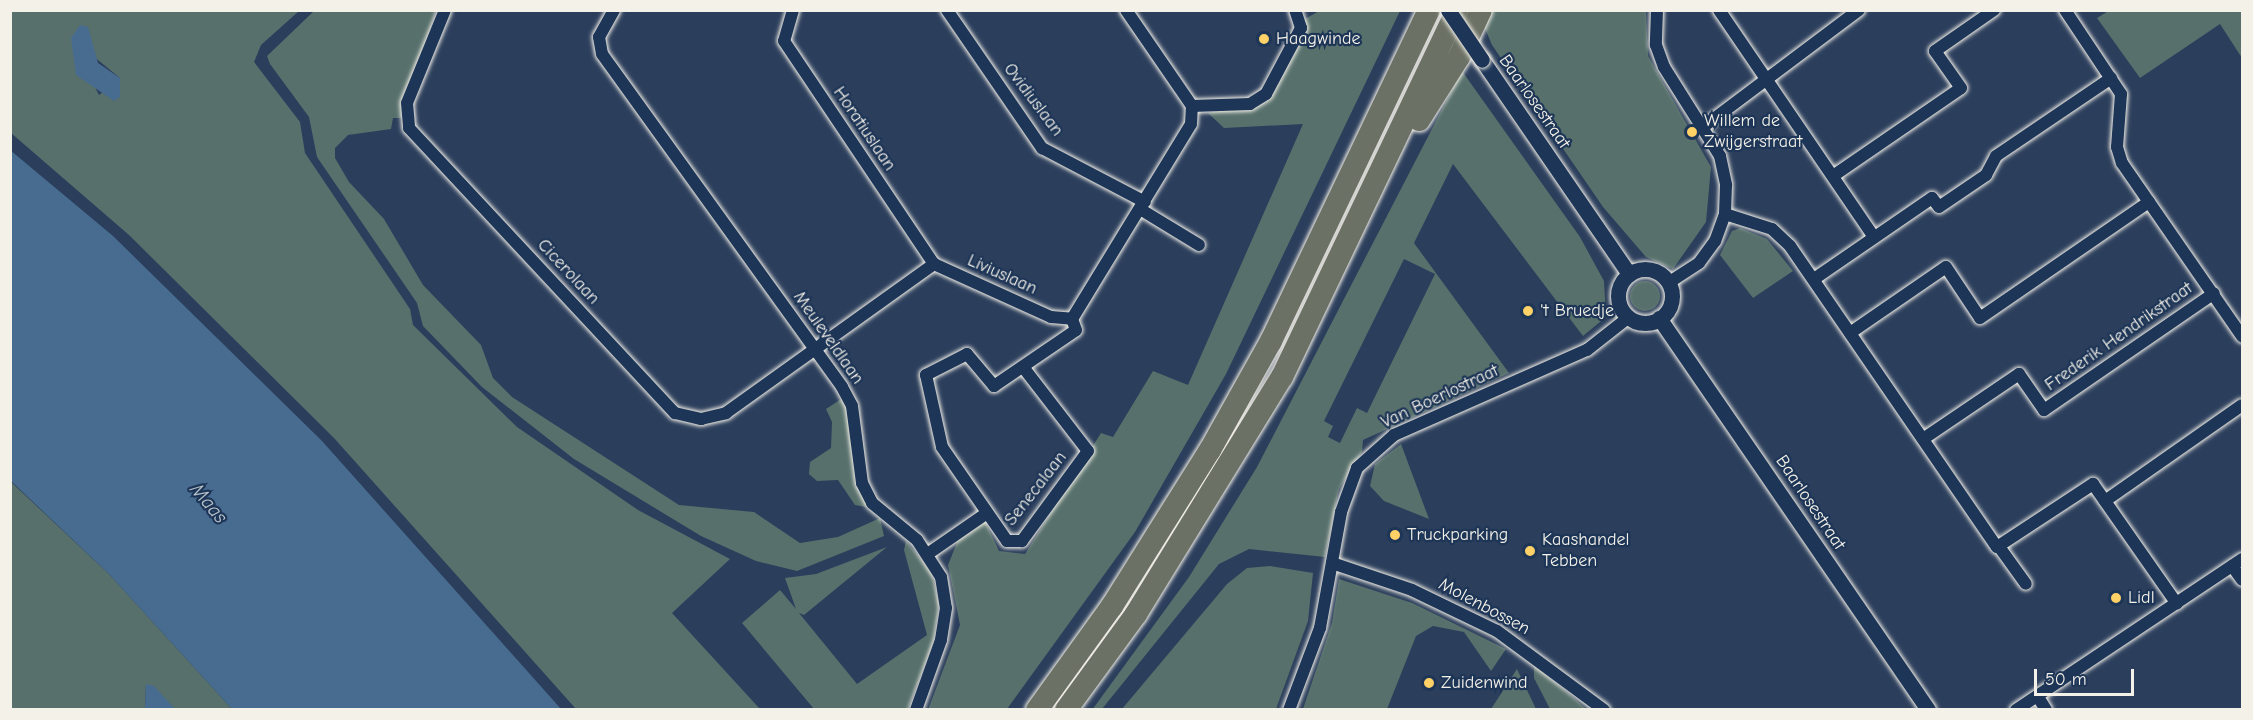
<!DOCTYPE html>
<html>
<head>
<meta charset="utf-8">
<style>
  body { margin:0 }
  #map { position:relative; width:2253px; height:720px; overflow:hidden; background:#2b3e5c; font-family:"Comic Neue",sans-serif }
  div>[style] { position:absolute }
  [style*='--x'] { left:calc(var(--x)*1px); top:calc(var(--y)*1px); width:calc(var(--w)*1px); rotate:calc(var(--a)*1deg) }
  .green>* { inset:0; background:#57706c }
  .round { border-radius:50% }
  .water>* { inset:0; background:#486c90 }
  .roads { filter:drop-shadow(0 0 2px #f4f1e8) drop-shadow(0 0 2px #f4f1e8) }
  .minor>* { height:12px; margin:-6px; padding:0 6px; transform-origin:6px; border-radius:6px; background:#1d3557 }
  .tertiary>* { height:15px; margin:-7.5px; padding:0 7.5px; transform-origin:7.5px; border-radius:7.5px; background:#1d3557 }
  .tertiary>.ring { margin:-7.5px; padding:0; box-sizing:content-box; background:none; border:15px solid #1d3557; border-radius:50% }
  .motorway>* { height:22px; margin:-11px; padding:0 11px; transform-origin:11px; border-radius:11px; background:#6b7165 }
  .bridges { filter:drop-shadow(0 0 2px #f4f1e8) drop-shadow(0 0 2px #f4f1e8) }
  .tertiary-bridge>* { height:15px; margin:-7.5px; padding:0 7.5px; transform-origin:7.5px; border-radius:7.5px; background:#1d3557 }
  .dots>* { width:16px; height:16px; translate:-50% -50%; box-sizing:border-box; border:3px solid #1d3557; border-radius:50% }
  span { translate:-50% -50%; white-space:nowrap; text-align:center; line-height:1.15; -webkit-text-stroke:4.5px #1d3557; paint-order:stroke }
  .poi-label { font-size:18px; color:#f4f1e8 }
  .left { translate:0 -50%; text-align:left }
  .street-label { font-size:18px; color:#f4f1e8 }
  .water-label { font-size:20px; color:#b8c2c9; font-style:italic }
  .frame { position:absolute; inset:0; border:12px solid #f4f1e8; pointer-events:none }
  .scale { position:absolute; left:2034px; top:669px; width:100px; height:27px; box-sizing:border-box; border:3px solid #f4f1e8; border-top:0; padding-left:8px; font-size:18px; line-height:21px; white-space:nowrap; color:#f4f1e8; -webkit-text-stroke:4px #1d3557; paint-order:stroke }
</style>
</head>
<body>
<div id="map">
  <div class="green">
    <div style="clip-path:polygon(2110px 10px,2242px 11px,2242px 58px,2220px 24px,2140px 78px,2097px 18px)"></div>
    <div style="clip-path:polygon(evenodd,11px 11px,299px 11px,261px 45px,254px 62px,300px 122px,305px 153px,410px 309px,413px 325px,517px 427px,638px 510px,730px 559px,672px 613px,760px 709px,576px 709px,334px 438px,129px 235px,11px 133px,11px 11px,76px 56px,93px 56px,120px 78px,99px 95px,92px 81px,76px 75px,76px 56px)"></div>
    <div style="clip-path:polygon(314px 11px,436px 11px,401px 118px,393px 118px,391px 129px,348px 135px,335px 148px,335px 158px,349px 182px,384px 219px,423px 285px,481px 345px,493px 378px,512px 397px,679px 505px,754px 512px,800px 543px,838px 537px,880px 518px,884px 536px,797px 571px,756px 561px,701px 536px,574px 459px,482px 387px,423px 326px,417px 303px,317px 157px,309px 117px,270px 64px,267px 56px)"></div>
    <div style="clip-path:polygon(1319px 11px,1400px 11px,1226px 374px,1135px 532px,1007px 709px,928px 710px,960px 625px,948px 565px,960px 535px,985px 521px,999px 551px,1025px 554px,1101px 433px,1113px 437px,1153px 371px,1188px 385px,1303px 124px,1224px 128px,1208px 113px,1266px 102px,1305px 33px,1305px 19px)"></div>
    <div style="clip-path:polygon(1492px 11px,1646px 11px,1648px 56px,1711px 167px,1706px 222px,1673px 269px,1646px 257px,1603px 207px,1492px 45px,1484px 26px)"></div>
    <div style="clip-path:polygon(evenodd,1462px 71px,1580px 237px,1604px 281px,1606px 317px,1583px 336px,1453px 164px,1414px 243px,1509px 373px,1363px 440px,1362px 452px,1339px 489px,1325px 557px,1249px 549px,1219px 564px,1102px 709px,1092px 710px,1189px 577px,1257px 467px,1462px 71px,1404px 259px,1435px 274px,1367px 413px,1357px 408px,1340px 443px,1328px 437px,1333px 426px,1324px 421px,1404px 259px)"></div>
    <div style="clip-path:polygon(1740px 228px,1767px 239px,1793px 271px,1753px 298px,1720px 255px,1732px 231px)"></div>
    <div class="round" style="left:1630px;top:281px;width:30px;height:30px"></div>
    <div style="clip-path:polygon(843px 398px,844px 400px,872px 508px,855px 505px,838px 480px,817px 481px,809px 474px,810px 462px,831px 448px,832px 422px,826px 409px)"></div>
    <div style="clip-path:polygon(1401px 444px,1429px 519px,1384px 501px,1370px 486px,1375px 464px)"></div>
    <div style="clip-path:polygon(10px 481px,109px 574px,232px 709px,175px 709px,146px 684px,145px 709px,11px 709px)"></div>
    <div style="clip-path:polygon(906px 541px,931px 571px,939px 604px,933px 643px,908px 709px,814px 709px,742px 623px,780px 590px,796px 609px,785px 578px,816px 574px,887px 547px,804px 615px,799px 613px,857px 684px,927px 635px,904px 550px)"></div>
    <div style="clip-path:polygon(1270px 566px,1313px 573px,1308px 621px,1276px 709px,1122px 709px,1227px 584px,1247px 568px)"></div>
    <div style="clip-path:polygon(1339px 579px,1412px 603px,1506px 649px,1491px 671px,1464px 632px,1433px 626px,1416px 636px,1387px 709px,1303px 709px,1332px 623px)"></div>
    <div style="clip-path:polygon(1534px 665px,1575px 699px,1586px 709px,1550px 709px,1534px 678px)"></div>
    <div style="clip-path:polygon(1517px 669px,1536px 709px,1491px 709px)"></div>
  </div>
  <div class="water">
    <div style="clip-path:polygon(80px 25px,88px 27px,98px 63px,120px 78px,120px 97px,114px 101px,76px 75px,71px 38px)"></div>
    <div style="clip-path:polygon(10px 150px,113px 236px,322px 441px,561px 709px,232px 709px,109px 574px,11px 481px)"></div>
    <div style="clip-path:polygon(146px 684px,154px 686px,175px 709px,145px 709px)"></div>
  </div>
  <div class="roads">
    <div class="minor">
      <div style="--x:445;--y:10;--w:100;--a:112.2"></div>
      <div style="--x:407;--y:103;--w:25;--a:85"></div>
      <div style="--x:409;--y:128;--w:390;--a:47"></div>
      <div style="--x:675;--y:413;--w:27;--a:13"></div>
      <div style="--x:701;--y:419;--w:26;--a:-13"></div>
      <div style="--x:726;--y:413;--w:256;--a:-35.6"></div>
      <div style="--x:934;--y:264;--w:128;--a:24.4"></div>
      <div style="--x:1051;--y:317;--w:21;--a:5"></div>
      <div style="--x:1072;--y:319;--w:228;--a:-58.6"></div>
      <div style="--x:1191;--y:124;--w:18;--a:-87"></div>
      <div style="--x:614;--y:10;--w:31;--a:119"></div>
      <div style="--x:599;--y:37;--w:17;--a:80"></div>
      <div style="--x:602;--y:54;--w:410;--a:54.2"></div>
      <div style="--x:842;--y:387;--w:21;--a:62"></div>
      <div style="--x:852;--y:406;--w:78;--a:82.6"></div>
      <div style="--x:862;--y:483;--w:22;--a:63"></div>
      <div style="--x:872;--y:503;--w:58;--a:39.4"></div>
      <div style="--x:917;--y:540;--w:44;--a:57"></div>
      <div style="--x:941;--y:577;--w:31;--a:81"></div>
      <div style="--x:946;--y:608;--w:32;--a:99"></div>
      <div style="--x:941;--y:640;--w:74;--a:109.7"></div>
      <div style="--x:793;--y:10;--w:32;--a:106"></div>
      <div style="--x:784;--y:41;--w:269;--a:56.1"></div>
      <div style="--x:947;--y:10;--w:168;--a:55.5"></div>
      <div style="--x:1042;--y:148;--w:116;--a:27.7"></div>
      <div style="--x:1126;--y:10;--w:116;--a:55.5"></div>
      <div style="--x:1657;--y:10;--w:35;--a:92"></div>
      <div style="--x:1656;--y:45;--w:23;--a:70"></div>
      <div style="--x:1664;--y:67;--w:105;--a:57.8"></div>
      <div style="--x:1720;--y:156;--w:30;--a:78"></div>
      <div style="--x:1726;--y:185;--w:29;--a:92"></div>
      <div style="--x:1725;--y:214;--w:29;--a:110"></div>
      <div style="--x:1715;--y:241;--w:27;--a:126"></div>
      <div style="--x:1699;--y:263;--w:37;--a:147"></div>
      <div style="--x:1719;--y:10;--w:275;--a:55.7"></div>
      <div style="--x:2065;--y:10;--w:101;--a:56.3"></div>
      <div style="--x:2121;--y:94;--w:53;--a:94.3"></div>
      <div style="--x:2117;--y:147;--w:17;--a:73"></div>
      <div style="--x:2122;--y:163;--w:211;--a:55.3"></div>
      <div style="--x:1192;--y:106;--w:58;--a:-2"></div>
      <div style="--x:1250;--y:104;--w:19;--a:-32"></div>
      <div style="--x:1266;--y:94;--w:75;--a:-62.1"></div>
      <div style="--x:1301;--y:28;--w:19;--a:-108"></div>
      <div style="--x:1703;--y:127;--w:195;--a:-36.9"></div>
      <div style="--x:1833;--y:176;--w:155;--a:-34.5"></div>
      <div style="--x:1961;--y:88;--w:45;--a:-125.1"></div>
      <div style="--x:1935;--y:51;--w:72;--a:-34.8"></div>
      <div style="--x:1140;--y:209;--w:69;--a:31.4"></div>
      <div style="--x:1725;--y:214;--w:49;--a:17.7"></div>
      <div style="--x:1772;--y:229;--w:25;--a:43"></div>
      <div style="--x:1790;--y:246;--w:365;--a:55.5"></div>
      <div style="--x:1997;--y:547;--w:115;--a:-33.3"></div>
      <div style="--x:2093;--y:484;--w:146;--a:55"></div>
      <div style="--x:1814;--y:279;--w:143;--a:-34.5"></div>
      <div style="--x:1932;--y:198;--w:11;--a:52"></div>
      <div style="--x:1939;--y:207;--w:57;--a:-34.2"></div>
      <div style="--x:1986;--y:175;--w:21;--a:-62"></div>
      <div style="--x:1996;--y:156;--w:139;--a:-34.1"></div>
      <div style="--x:1850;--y:333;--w:116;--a:-34.5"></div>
      <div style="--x:1946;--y:267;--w:61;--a:56.3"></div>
      <div style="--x:1980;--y:318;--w:205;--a:-34.5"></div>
      <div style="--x:1023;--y:367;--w:106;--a:52.3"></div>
      <div style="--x:1088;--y:451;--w:112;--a:126.3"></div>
      <div style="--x:1022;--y:541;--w:15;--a:180"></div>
      <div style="--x:1007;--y:541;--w:114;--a:-124.7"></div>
      <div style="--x:942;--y:447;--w:74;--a:-102.5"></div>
      <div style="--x:926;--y:375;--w:46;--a:-27.1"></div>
      <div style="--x:967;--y:354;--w:42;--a:49.8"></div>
      <div style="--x:994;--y:386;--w:99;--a:-34.3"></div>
      <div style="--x:1076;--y:330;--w:12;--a:-110"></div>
      <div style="--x:1923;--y:439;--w:116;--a:-34.1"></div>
      <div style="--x:2019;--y:374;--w:44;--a:55.2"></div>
      <div style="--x:2044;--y:410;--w:206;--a:-34.5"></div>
      <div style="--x:2105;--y:501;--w:167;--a:-35"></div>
      <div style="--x:2000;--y:548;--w:44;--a:54.2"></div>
      <div style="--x:929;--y:553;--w:70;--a:-34.6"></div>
      <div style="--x:1332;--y:563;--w:84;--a:18.6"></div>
      <div style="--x:1412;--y:590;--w:94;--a:25.8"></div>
      <div style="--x:1497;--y:631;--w:133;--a:36.4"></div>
      <div style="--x:2232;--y:566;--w:17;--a:54"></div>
      <div style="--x:2038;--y:697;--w:15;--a:58"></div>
      <div style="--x:1289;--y:710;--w:88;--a:-69.3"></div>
      <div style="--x:1320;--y:628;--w:118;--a:-79.7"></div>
      <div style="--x:1341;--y:512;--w:47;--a:-70"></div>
      <div style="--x:1357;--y:468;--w:50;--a:-41.7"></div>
      <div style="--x:1394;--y:435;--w:211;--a:-23.8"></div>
      <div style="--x:1587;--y:350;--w:53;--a:-38.2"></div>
      <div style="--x:2016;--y:710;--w:272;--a:-33.7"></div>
    </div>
    <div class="tertiary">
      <div style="--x:1482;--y:60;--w:260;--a:55.5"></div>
      <div class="ring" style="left:1618px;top:269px;width:39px;height:39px"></div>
      <div style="--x:1659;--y:318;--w:475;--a:55.5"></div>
    </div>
    <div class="motorway">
      <div style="--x:1419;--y:120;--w:75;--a:-57.6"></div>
      <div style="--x:1459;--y:57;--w:52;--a:-64.9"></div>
      <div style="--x:1037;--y:710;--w:128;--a:-54.2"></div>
      <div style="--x:1112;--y:606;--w:184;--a:-57.9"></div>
      <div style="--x:1210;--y:450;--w:125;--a:-60.8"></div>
      <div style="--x:1271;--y:341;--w:367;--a:-64.5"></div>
      <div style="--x:1066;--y:710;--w:119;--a:-53.9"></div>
      <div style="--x:1136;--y:614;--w:278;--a:-58.4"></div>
      <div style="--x:1282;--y:377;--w:407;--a:-64.5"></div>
    </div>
  </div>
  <div class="bridges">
    <div class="tertiary-bridge">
      <div style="--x:1448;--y:10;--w:60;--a:55.8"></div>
    </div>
  </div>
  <div class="dots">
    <div style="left:1264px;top:39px;background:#ffd166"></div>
    <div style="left:1692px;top:132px;background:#ffd166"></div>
    <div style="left:1528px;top:311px;background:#ffd166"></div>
    <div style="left:1395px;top:535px;background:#ffd166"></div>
    <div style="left:1530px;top:551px;background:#ffd166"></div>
    <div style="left:2116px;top:598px;background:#ffd166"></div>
    <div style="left:1429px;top:683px;background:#ffd166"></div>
  </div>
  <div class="poi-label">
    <span class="left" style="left:1276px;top:39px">Haagwinde</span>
    <span class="left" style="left:1704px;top:132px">Willem de<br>Zwijgerstraat</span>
    <span class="left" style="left:1540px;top:311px">'t Bruedje</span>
    <span class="left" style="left:1407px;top:535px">Truckparking</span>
    <span class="left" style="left:1542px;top:551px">Kaashandel<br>Tebben</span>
    <span class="left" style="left:2128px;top:598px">Lidl</span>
    <span class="left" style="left:1441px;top:683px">Zuidenwind</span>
  </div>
  <div class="street-label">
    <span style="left:1033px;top:100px;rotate:53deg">Ovidiuslaan</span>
    <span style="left:1534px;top:102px;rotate:55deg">Baarlosestraat</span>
    <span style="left:864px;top:129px;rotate:56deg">Horatiuslaan</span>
    <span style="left:568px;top:272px;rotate:47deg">Cicerolaan</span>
    <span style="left:1002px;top:275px;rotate:24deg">Liviuslaan</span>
    <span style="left:2119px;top:337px;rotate:-35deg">Frederik Hendrikstraat</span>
    <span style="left:828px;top:338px;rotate:55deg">Meuleveldlaan</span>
    <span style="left:1440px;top:397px;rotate:-25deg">Van Boerlostraat</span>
    <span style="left:1036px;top:489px;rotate:-52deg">Senecalaan</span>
    <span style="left:1810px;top:503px;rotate:56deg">Baarlosestraat</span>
    <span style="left:1484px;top:607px;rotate:28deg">Molenbossen</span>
  </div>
  <div class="water-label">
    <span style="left:209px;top:503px;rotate:50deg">Maas</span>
  </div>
  <div class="frame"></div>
  <div class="scale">50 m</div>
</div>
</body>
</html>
